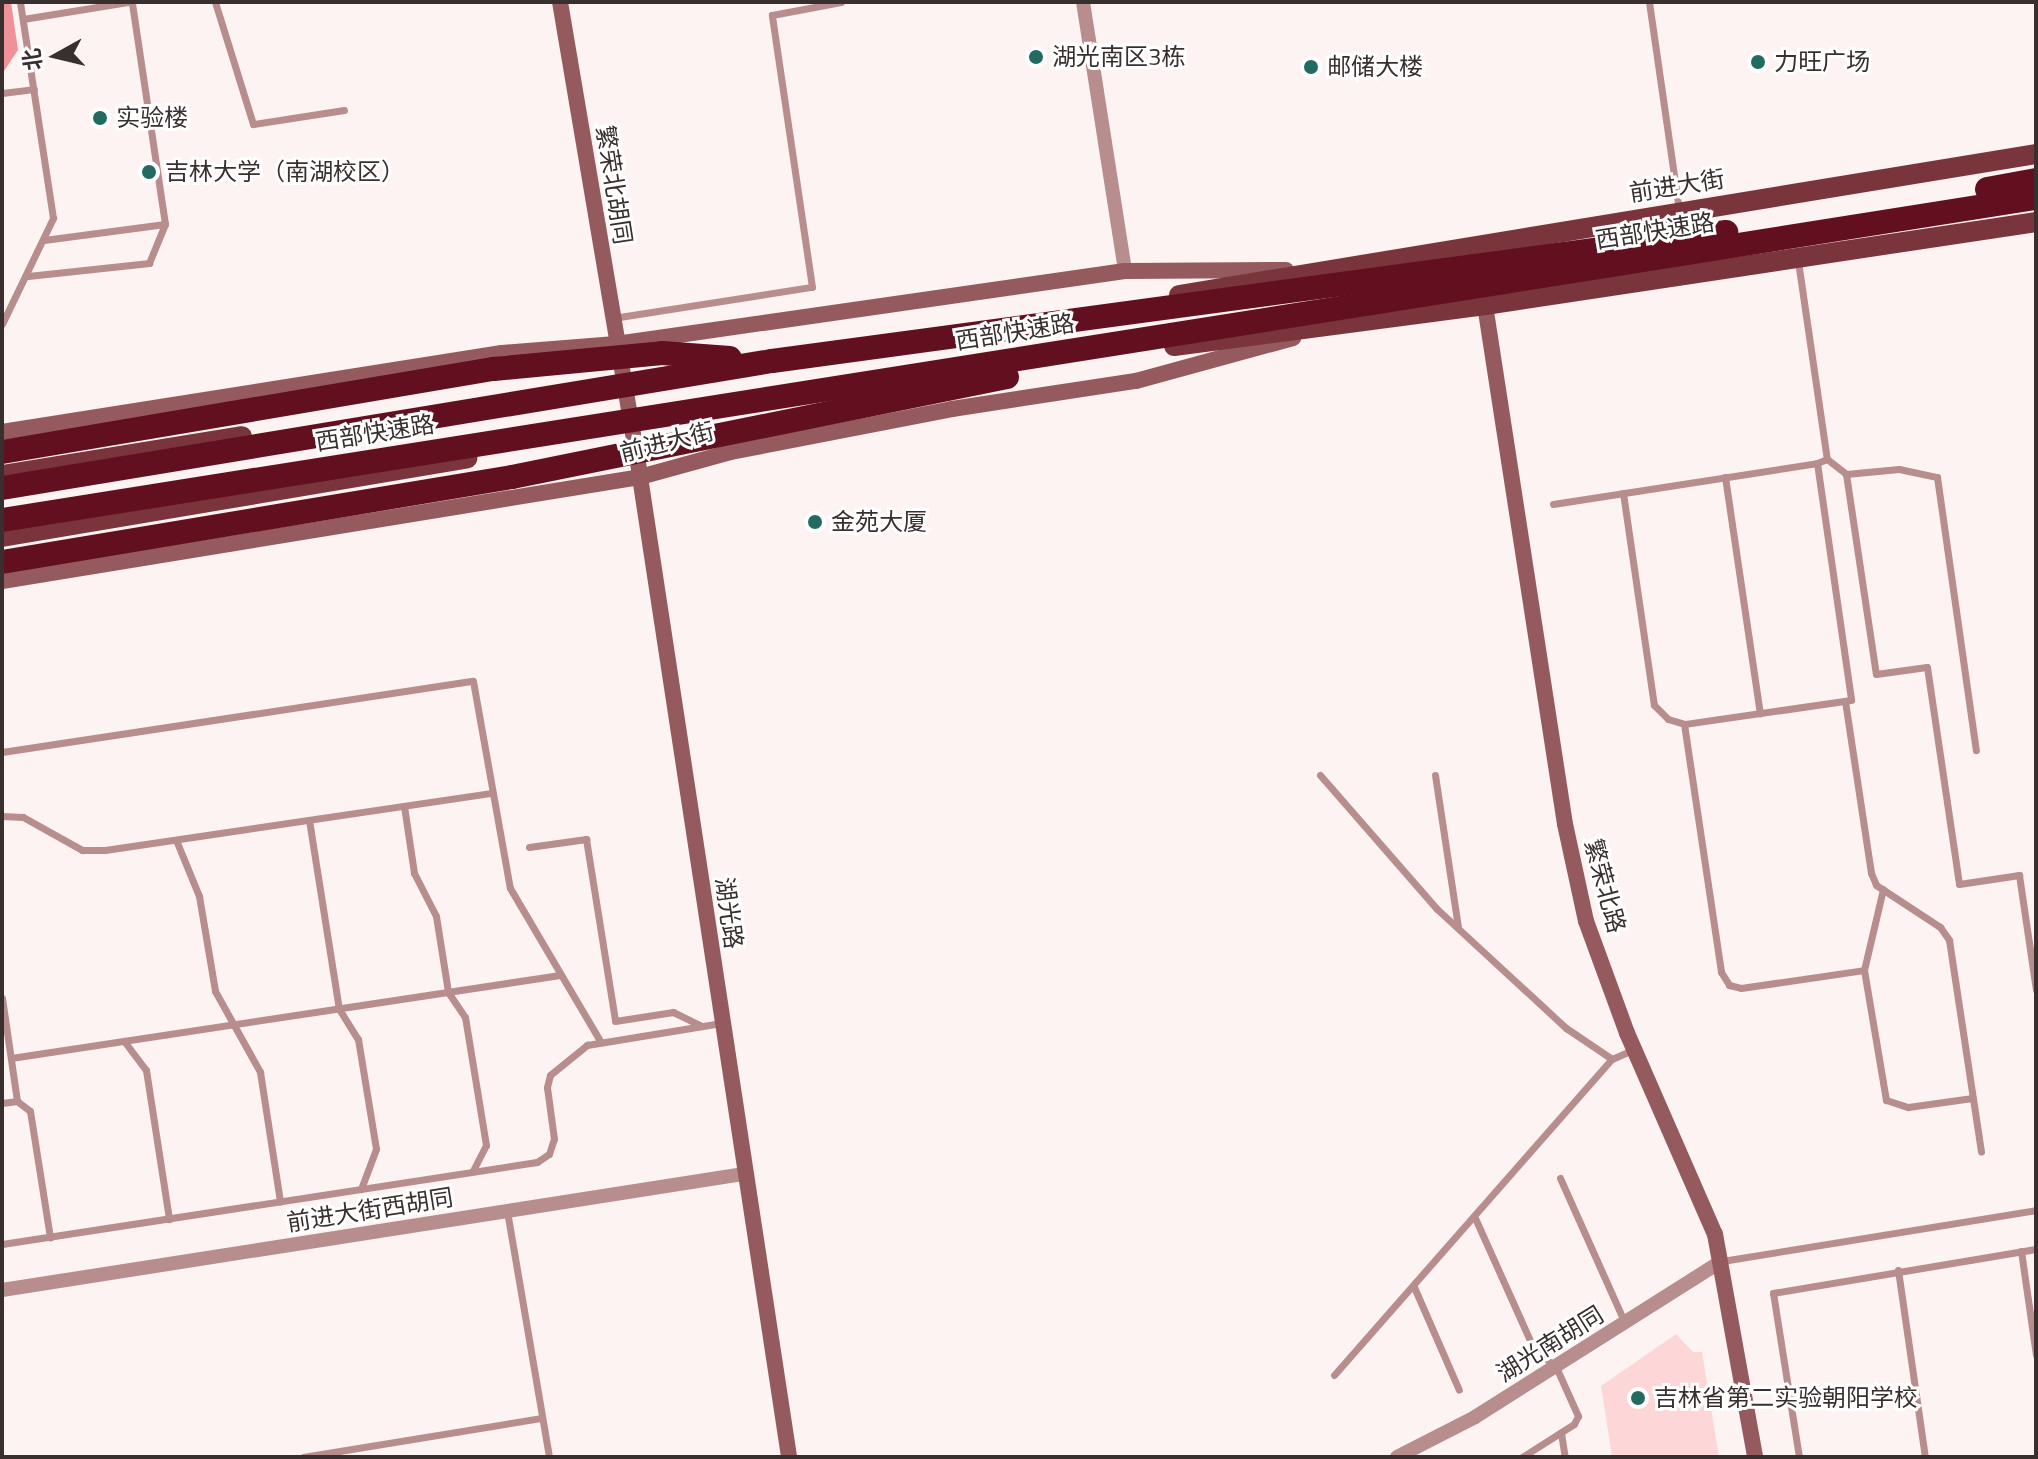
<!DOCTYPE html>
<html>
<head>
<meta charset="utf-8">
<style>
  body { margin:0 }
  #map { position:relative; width:2038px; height:1459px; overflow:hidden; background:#fef3f3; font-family:"Titillium Web","Noto Sans SC",sans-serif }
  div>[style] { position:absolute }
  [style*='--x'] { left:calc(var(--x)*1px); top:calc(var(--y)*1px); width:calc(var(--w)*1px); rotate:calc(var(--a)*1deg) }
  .green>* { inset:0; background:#fdd7d8 }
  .forest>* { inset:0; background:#f09197 }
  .lane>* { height:7px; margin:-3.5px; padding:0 3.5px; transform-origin:3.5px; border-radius:3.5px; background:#b78d8e }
  .street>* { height:14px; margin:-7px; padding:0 7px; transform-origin:7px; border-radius:7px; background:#b78d8e }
  .secondary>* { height:16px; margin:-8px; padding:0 8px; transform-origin:8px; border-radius:8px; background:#955a5d }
  .primary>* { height:20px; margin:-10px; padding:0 10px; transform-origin:10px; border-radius:10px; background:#7a343b }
  .highway-bridge>* { height:24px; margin:-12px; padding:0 12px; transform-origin:12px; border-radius:12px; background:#620f1f }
  .dots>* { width:22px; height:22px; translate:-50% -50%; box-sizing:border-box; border:4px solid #fff; border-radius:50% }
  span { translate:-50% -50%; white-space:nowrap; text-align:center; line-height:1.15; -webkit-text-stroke:6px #fff; paint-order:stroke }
  .poi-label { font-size:24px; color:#392f2f }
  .left { translate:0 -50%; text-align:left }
  .street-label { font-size:24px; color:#392f2f }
  .frame { position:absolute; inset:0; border:4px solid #392f2f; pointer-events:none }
  .north { position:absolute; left:16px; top:16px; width:80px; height:80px; -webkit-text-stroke:6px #fff; paint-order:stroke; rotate:262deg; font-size:22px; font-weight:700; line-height:32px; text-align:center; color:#392f2f }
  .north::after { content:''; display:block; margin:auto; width:28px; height:36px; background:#392f2f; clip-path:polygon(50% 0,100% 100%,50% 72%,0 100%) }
</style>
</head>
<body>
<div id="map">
  <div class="green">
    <div style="clip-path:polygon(1676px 1334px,1693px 1352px,1702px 1352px,1719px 1457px,1612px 1457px,1601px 1386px)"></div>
  </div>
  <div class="forest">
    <div style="clip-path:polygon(2px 2px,11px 2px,18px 50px,2px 74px)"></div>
  </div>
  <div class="lane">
    <div style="--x:215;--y:2;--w:128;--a:72.7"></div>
    <div style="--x:253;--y:124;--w:92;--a:-8.7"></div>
    <div style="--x:1649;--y:2;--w:210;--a:81.8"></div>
    <div style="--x:23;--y:19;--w:106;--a:-9.2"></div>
    <div style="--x:2;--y:93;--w:32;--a:-7"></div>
    <div style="--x:44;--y:240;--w:122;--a:-7.5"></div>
    <div style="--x:165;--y:224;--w:224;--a:-98.5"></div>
    <div style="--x:1798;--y:261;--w:200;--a:81.7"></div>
    <div style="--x:1827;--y:459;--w:24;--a:38"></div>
    <div style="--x:1846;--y:474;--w:53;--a:-5.4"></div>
    <div style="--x:1899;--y:469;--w:39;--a:12"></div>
    <div style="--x:1937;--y:477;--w:276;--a:81.9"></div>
    <div style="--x:28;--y:276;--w:122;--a:-6.1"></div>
    <div style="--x:149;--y:263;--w:42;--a:-67.7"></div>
    <div style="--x:613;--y:318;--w:201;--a:-8.9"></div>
    <div style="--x:812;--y:287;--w:275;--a:-98.4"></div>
    <div style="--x:772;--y:15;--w:70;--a:-10.7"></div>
    <div style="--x:2;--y:324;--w:118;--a:-64.3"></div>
    <div style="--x:53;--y:218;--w:219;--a:-98.7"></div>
    <div style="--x:1827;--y:459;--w:11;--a:158"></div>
    <div style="--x:1817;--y:463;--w:239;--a:81.8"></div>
    <div style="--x:1851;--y:700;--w:169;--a:171.8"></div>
    <div style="--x:1684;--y:724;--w:251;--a:81.5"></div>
    <div style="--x:1721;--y:972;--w:15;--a:58"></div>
    <div style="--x:1729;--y:985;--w:12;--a:14"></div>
    <div style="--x:1741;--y:988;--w:124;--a:-8.3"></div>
    <div style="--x:1864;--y:970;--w:132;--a:80.4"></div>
    <div style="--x:1886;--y:1100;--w:23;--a:18"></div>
    <div style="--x:1908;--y:1107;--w:65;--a:-8"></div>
    <div style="--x:1846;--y:474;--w:202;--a:81.5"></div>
    <div style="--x:1876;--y:674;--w:51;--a:-7.8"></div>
    <div style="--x:1927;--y:667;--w:219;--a:81.6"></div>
    <div style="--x:1959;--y:884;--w:61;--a:-8.5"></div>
    <div style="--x:2019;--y:875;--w:116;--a:81.6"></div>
    <div style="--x:1725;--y:477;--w:239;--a:81.6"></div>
    <div style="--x:1623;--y:493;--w:214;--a:81.7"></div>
    <div style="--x:1654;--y:705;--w:20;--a:45"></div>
    <div style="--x:1668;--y:719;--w:17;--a:17"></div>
    <div style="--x:1553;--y:504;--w:267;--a:-8.8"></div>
    <div style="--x:1845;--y:701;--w:174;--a:81.4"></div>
    <div style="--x:1871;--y:873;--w:13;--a:67"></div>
    <div style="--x:1876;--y:885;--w:77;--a:33.3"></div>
    <div style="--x:1940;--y:927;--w:16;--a:55"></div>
    <div style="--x:1949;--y:940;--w:214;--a:81.4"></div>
    <div style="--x:2;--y:752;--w:476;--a:-8.6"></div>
    <div style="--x:473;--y:681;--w:210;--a:79.9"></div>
    <div style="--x:510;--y:888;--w:178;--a:59.5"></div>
    <div style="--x:1320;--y:775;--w:178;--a:48.9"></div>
    <div style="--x:1437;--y:909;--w:176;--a:42.7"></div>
    <div style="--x:1566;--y:1028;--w:55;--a:34"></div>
    <div style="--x:1435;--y:775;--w:154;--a:81.4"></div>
    <div style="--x:404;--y:806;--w:68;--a:81.5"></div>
    <div style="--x:414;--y:873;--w:48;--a:62.9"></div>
    <div style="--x:436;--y:916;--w:77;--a:81"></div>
    <div style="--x:448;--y:992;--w:30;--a:56"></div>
    <div style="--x:465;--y:1017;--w:130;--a:80.7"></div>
    <div style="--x:486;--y:1145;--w:30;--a:117"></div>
    <div style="--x:2;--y:816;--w:21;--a:3"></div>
    <div style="--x:23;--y:817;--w:68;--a:29.2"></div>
    <div style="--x:82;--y:850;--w:23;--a:0"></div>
    <div style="--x:105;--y:850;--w:391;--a:-8.4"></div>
    <div style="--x:309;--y:820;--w:191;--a:81"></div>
    <div style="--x:339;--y:1009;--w:36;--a:58"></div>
    <div style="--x:358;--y:1039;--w:111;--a:80.7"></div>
    <div style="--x:376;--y:1149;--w:43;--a:110.6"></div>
    <div style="--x:176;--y:840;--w:61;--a:67.7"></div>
    <div style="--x:199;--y:896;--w:96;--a:80.4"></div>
    <div style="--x:215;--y:991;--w:93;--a:60.9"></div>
    <div style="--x:260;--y:1072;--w:131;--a:81.2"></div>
    <div style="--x:529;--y:847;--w:58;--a:-8"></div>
    <div style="--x:586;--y:839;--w:184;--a:80.9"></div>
    <div style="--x:615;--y:1021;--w:59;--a:-8.8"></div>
    <div style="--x:673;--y:1012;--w:30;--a:26"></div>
    <div style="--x:1864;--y:970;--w:83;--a:-76.8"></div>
    <div style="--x:2;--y:998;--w:104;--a:81.7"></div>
    <div style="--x:17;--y:1101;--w:15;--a:172"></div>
    <div style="--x:124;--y:1041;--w:36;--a:53"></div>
    <div style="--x:146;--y:1070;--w:151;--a:81.2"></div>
    <div style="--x:11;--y:1058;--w:555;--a:-8.6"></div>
    <div style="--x:17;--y:1101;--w:16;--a:38"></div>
    <div style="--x:30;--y:1111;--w:128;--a:81"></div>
    <div style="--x:1560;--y:1178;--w:159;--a:65.9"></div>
    <div style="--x:507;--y:1211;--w:250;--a:80.3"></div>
    <div style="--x:1475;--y:1218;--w:144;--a:65.8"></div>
    <div style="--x:1534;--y:1349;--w:28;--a:39"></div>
    <div style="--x:1556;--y:1367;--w:54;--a:65.8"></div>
    <div style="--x:1578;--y:1416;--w:9;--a:117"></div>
    <div style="--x:1574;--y:1424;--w:62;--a:147.6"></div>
    <div style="--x:2;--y:1244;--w:541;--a:-8.71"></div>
    <div style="--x:537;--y:1162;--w:14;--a:-34"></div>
    <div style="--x:549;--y:1154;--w:16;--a:-72"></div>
    <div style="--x:554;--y:1139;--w:52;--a:-97.7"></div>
    <div style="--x:547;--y:1087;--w:12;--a:-76"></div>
    <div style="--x:550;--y:1075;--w:48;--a:-39"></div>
    <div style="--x:587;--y:1045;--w:136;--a:-9.3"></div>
    <div style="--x:2021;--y:1251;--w:105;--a:81.8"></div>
    <div style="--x:1722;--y:1261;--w:318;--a:-9.2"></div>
    <div style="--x:1898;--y:1270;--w:189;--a:81.8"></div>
    <div style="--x:1414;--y:1287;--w:112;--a:66.4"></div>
    <div style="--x:1334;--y:1375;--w:421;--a:-48.7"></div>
    <div style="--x:1612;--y:1059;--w:24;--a:-24"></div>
    <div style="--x:1561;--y:1433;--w:24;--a:81"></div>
    <div style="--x:303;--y:1457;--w:242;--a:-9.3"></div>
    <div style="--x:1799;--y:1457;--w:166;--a:-99"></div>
    <div style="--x:1773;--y:1293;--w:267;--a:-9.5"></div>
  </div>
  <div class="street">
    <div style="--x:1083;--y:2;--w:272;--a:81.1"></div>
    <div style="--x:2;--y:1290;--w:751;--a:-8.89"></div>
    <div style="--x:1397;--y:1457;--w:88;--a:-27.1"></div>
    <div style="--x:1475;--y:1417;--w:292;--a:-32.3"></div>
  </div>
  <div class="secondary">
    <div style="--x:560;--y:2;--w:482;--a:80.4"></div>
    <div style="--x:640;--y:477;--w:991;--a:81.35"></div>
    <div style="--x:1485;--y:305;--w:525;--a:81.24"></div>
    <div style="--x:1565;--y:824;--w:99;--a:77.8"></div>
    <div style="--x:1586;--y:921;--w:119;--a:69.9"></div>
    <div style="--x:1627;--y:1033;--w:219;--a:66.4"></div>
    <div style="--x:1715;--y:1234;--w:227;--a:79.8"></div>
    <div style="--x:2;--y:432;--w:506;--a:-8.98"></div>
    <div style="--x:502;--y:353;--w:114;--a:-4.5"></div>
    <div style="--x:616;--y:344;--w:514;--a:-8.16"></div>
    <div style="--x:1125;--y:271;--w:161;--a:-0.4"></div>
    <div style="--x:2;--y:581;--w:646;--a:-9.26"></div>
    <div style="--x:640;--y:477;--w:94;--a:-15.4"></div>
    <div style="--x:731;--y:452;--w:225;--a:-11"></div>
    <div style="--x:952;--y:409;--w:186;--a:-8.7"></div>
    <div style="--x:1136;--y:381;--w:163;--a:-15.3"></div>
  </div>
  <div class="primary">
    <div style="--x:1179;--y:295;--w:869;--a:-9.34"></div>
    <div style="--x:1174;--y:346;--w:314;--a:-7.5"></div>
    <div style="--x:1485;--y:305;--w:557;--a:-8.57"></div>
    <div style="--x:2;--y:475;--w:243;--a:-9.2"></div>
    <div style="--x:2;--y:537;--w:472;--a:-9.6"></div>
  </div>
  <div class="highway-bridge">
    <div style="--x:1987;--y:189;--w:50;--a:-10.4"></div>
    <div style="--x:2;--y:452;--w:499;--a:-9.6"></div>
    <div style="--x:494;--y:369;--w:169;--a:-5.4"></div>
    <div style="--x:662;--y:353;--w:68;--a:4.2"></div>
    <div style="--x:2;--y:488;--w:780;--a:-9.37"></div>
    <div style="--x:772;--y:361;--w:963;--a:-7.7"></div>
    <div style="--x:2;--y:520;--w:2059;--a:-9"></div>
    <div style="--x:2;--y:562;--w:517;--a:-9.46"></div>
    <div style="--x:512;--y:477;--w:505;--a:-11.42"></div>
  </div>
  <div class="dots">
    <div style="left:1036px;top:57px;background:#236b61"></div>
    <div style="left:1758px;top:62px;background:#236b61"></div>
    <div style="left:1311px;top:67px;background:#236b61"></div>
    <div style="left:100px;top:118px;background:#236b61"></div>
    <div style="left:149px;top:172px;background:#236b61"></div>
    <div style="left:815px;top:522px;background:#236b61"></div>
    <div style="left:1638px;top:1398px;background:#236b61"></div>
  </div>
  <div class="poi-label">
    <span class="left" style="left:1052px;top:57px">湖光南区3栋</span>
    <span class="left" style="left:1774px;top:62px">力旺广场</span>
    <span class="left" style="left:1327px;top:67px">邮储大楼</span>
    <span class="left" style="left:116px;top:118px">实验楼</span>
    <span class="left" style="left:165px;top:172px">吉林大学（南湖校区）</span>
    <span class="left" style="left:831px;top:522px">金苑大厦</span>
    <span class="left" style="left:1654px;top:1398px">吉林省第二实验朝阳学校</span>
  </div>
  <div class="street-label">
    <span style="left:614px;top:185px;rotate:81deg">繁荣北胡同</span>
    <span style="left:1677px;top:186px;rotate:-9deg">前进大街</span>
    <span style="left:1655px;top:231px;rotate:-9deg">西部快速路</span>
    <span style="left:1015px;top:332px;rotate:-9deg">西部快速路</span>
    <span style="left:375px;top:433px;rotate:-9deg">西部快速路</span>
    <span style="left:667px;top:442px;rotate:-14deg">前进大街</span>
    <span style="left:1605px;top:886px;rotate:75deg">繁荣北路</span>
    <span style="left:729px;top:913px;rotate:82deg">湖光路</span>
    <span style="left:370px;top:1210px;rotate:-9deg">前进大街西胡同</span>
    <span style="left:1550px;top:1344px;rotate:-32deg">湖光南胡同</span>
  </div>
  <div class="frame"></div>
  <div class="north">北</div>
</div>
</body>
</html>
